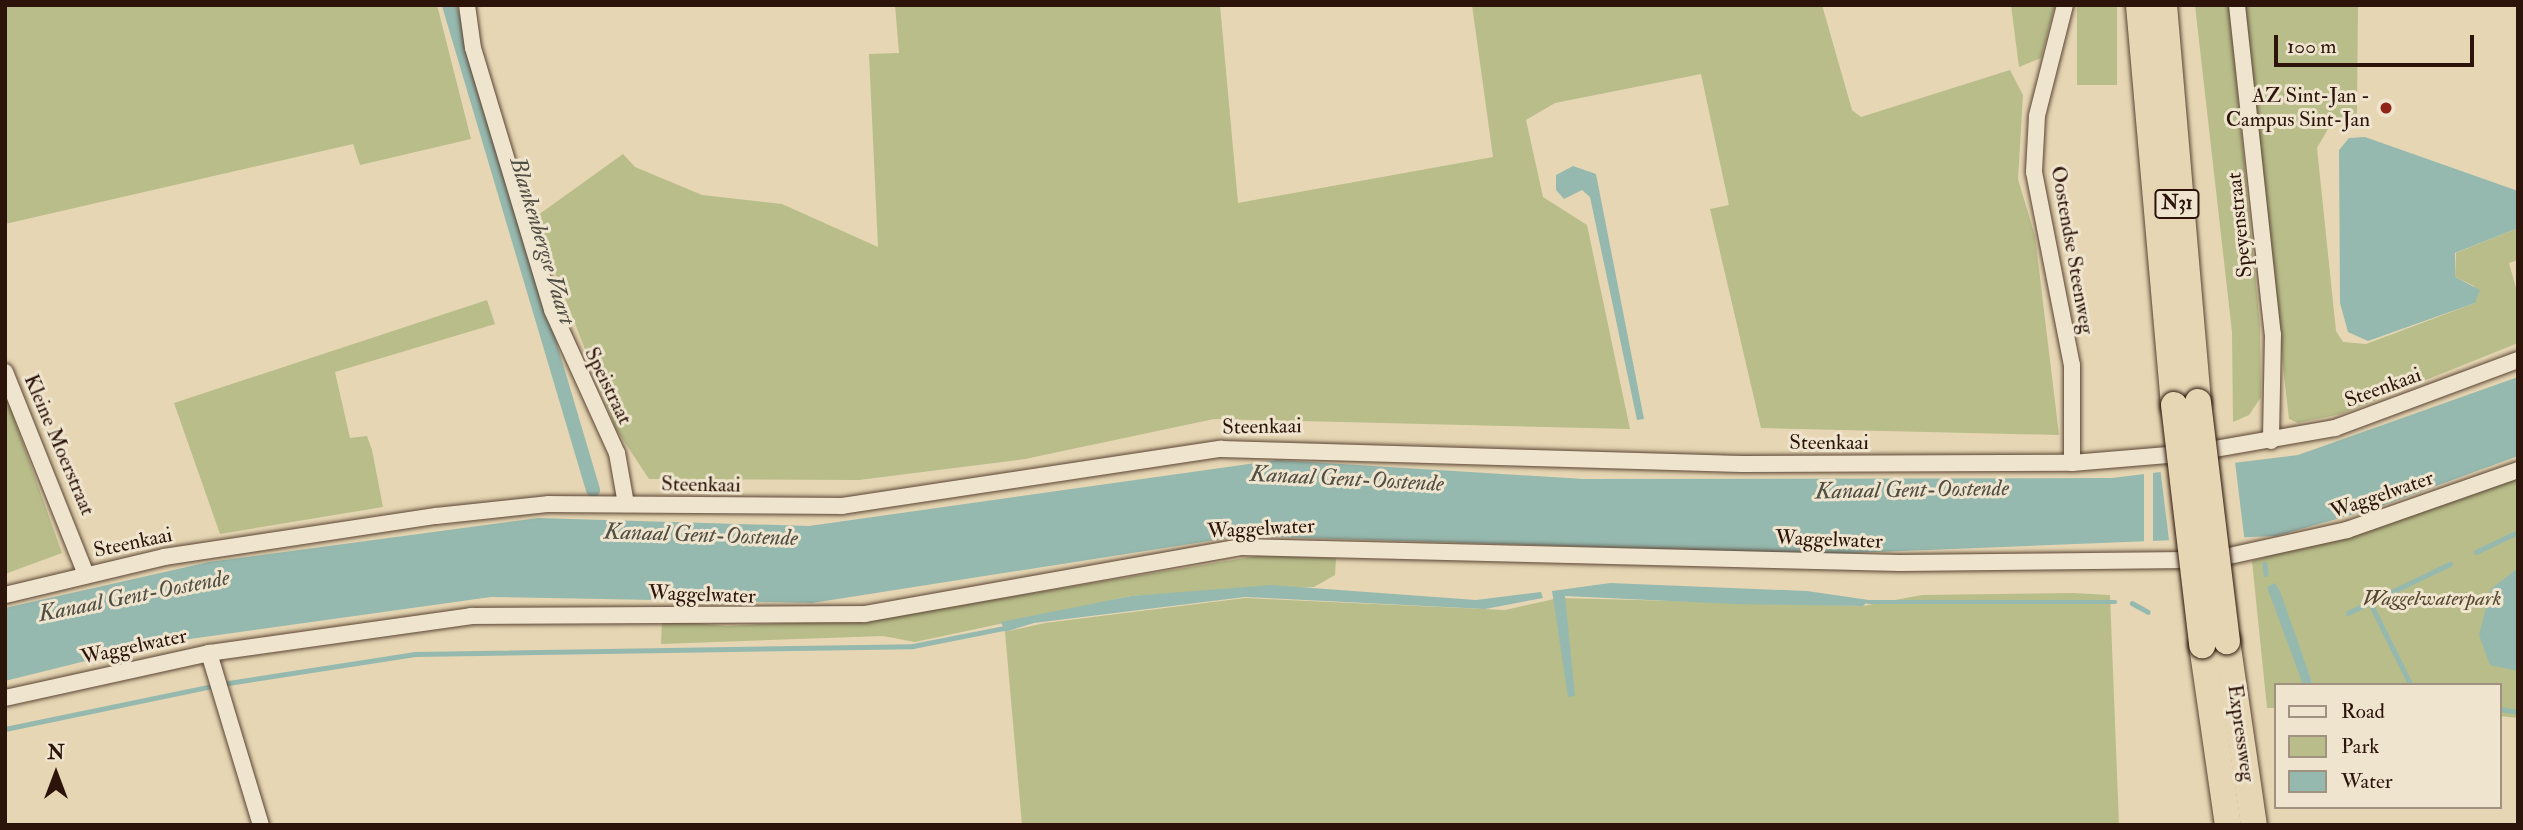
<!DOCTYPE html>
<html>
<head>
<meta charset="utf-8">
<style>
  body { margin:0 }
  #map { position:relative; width:2523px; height:830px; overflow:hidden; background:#e6d6b3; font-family:"IM FELL Double Pica",serif }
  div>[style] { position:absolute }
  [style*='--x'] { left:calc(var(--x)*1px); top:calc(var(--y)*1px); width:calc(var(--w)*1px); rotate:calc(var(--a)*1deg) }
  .green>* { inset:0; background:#b8bd8a; transform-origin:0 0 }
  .water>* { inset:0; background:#96b9af }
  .pier>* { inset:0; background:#e6d6b3; transform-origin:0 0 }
  .stream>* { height:4.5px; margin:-2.25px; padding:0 2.25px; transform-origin:2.25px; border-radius:2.25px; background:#96b9af }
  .canal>* { height:14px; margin:-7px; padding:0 7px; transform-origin:7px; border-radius:7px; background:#96b9af }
  .roads { filter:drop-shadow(0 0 2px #5a4434) drop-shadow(0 0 2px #5a4434) }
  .minor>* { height:16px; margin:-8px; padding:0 8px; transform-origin:8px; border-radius:8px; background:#efe4ce }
  .trunk>* { height:26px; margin:-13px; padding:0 13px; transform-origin:13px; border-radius:13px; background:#e6d6b3 }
  .bridges { filter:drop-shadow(0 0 2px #2c140a) drop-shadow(0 0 2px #2c140a) }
  .trunk-bridge>* { height:26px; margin:-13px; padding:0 13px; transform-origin:13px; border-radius:13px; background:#e6d6b3 }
  .dots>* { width:19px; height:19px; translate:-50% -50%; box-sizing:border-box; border:4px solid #efe4ce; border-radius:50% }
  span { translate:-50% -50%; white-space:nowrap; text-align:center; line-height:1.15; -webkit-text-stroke:6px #efe4ce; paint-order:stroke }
  .shield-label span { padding:2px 5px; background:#efe4ce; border:2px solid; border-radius:5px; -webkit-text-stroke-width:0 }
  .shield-label { font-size:19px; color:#2c140a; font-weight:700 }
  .poi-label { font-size:21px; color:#2c140a }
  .right { translate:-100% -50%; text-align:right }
  .street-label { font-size:21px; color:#2c140a }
  .park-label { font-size:21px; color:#564730; font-style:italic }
  .water-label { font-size:23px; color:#514e44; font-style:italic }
  .frame { position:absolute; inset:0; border:7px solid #2c140a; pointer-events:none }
  .legend { position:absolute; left:2274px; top:683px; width:228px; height:126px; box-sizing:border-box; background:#efe4ce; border:2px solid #a19180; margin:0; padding:9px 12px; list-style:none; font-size:21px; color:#2c140a }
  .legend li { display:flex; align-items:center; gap:14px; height:35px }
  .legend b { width:35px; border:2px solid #a19180 }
  .north { position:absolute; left:21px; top:739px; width:70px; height:70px; -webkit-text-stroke:5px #efe4ce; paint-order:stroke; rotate:0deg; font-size:19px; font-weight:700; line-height:28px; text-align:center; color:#2c140a }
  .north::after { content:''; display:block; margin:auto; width:24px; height:32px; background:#2c140a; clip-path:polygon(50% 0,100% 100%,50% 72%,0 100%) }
  .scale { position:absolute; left:2274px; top:35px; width:200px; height:32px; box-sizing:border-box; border:4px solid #2c140a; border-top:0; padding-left:9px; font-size:21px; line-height:24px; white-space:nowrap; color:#2c140a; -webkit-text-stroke:5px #efe4ce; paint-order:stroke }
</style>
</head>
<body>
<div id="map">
  <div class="green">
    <div style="clip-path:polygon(5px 5px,437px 5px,471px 139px,360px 165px,353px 144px,5px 224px)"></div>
    <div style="clip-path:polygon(895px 5px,1220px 5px,1238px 203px,1493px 157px,1472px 5px,1822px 5px,1852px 110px,1861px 117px,2010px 70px,2023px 95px,2018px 179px,2035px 236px,2059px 435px,1761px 428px,1710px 209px,1729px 205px,1701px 74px,1555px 103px,1526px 120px,1543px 197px,1587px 225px,1630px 429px,1214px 419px,1025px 459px,859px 480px,649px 479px,616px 429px,534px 218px,623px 154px,635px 167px,702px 195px,782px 204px,878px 247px,869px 54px,899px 53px)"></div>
    <div style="clip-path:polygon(2011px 5px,2055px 5px,2041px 58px,2019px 67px)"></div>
    <div style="left:2077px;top:5px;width:40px;height:80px"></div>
    <div style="clip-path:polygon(2195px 5px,2229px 5px,2260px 325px,2261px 397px,2249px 415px,2233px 422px,2232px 332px)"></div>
    <div style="clip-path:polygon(2242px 5px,2358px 5px,2357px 113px,2328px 129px,2317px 148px,2336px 331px,2343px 342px,2366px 344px,2475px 303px,2474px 286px,2455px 277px,2456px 253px,2518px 228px,2518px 260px,2509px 263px,2518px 295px,2518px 343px,2341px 414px,2298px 423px,2289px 419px)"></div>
    <div style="clip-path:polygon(487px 300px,495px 324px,335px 372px,350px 438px,367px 436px,372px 450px,383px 507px,220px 534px,174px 403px)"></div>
    <div style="clip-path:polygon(5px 393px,62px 553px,5px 574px)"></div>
    <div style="clip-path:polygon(2518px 478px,2518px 718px,2500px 716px,2500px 685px,2313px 685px,2275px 584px,2268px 587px,2304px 685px,2276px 685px,2276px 708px,2267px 708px,2252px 561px)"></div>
    <div style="clip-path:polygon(1257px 556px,1336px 558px,1335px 575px,1314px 587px,1131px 596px,915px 642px,883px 636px,661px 644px,662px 620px,726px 626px,882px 618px)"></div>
    <div style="clip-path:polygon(2072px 593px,2110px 595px,2119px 825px,1022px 825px,1005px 632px,1045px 623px,1245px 598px,1505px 610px,1559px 598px,1863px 606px,1922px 595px)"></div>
  </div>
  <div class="water">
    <div style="clip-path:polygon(2365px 137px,2518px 191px,2518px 228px,2455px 253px,2455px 277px,2480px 290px,2475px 303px,2368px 341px,2348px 332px,2340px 303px,2339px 150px,2349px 138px)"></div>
    <div style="clip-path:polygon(1573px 166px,1596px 174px,1644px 419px,1637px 420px,1590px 197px,1582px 190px,1564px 199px,1556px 190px,1556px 175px)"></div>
    <div style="clip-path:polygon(2518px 377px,2518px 456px,2376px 508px,2276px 536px,1827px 554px,1241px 536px,812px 603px,491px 597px,154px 644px,5px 681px,5px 608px,209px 562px,538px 518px,809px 526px,1277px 460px,1584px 479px,2112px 478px,2298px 455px)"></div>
    <div style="clip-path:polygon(2518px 568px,2518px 671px,2490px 665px,2479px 635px,2491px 589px)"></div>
    <div style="clip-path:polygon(1610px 583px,1807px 591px,1869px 600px,1863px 606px,1734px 604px,1565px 596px,1575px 696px,1568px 697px,1552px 591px)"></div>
    <div style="clip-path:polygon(2275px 583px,2280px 591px,2313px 685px,2303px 685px,2267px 587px)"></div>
    <div style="clip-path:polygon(1271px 585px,1476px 600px,1541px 592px,1543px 598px,1485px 609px,1245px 597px,1034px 623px,1005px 632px,1001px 622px,1131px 596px)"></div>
  </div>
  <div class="pier">
    <div style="left:2235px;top:462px;width:81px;height:75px;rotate:83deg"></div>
    <div style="left:2144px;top:472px;width:9px;height:76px"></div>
  </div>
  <div class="stream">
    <div style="--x:2476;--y:552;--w:47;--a:-25.5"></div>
    <div style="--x:2265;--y:564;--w:10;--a:84"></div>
    <div style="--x:1868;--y:602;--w:247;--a:0"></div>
    <div style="--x:2370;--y:602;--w:93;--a:63.7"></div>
    <div style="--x:2132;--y:603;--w:18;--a:29"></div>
    <div style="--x:2348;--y:613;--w:113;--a:-25.7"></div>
    <div style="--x:222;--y:684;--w:195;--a:-8.8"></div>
    <div style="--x:415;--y:654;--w:498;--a:-0.9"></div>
    <div style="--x:913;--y:646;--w:93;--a:-11.2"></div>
    <div style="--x:2500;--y:709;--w:18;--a:9"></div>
    <div style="--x:5;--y:729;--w:212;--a:-11.7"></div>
  </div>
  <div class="canal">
    <div style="--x:449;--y:5;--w:506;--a:73.46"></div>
  </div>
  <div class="roads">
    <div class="minor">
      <div style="--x:467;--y:5;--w:43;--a:82.1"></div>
      <div style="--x:473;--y:48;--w:274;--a:73.2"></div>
      <div style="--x:552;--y:310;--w:157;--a:65.6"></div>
      <div style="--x:617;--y:453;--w:52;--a:80"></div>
      <div style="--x:2065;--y:5;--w:114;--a:104.2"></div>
      <div style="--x:2037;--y:116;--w:56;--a:93.1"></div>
      <div style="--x:2034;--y:172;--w:197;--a:78.9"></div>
      <div style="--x:2072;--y:365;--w:98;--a:90"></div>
      <div style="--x:2237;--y:5;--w:331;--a:83.8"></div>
      <div style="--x:2273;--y:334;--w:107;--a:91.1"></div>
      <div style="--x:5;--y:372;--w:219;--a:68.2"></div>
      <div style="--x:5;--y:595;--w:163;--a:-13.4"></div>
      <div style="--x:164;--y:557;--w:275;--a:-8.6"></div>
      <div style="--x:436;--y:516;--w:114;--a:-6.1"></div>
      <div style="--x:549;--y:504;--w:293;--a:0.4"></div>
      <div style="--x:842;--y:506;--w:383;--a:-8.6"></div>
      <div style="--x:1221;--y:449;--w:522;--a:1.65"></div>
      <div style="--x:1743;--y:464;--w:329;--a:-0.2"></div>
      <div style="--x:2072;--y:463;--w:120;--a:-4.8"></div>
      <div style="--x:2192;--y:453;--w:145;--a:-9.9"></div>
      <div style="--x:2335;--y:428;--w:195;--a:-20.4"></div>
      <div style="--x:209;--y:653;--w:180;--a:73.2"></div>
      <div style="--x:5;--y:698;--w:209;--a:-12.4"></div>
      <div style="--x:209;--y:653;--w:265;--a:-8"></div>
      <div style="--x:471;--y:616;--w:394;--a:-0.3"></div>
      <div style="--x:865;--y:614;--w:382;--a:-10.1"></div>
      <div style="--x:1241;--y:547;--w:659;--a:1.39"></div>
      <div style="--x:1900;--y:563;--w:311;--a:-0.6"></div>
      <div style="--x:2211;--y:560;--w:139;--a:-12.4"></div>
      <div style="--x:2347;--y:530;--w:181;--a:-19.3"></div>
    </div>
    <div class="trunk">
      <div style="--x:2139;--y:5;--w:402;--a:85"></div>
      <div style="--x:2164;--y:5;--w:398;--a:85.1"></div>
      <div style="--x:2227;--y:641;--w:186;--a:81.7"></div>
      <div style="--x:2202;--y:645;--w:182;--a:81.8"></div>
    </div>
  </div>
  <div class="bridges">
    <div class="trunk-bridge">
      <div style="--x:2198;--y:402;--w:241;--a:83.1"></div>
      <div style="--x:2174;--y:405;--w:242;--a:83.3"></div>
    </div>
  </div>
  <div class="dots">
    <div style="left:2386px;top:108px;background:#8f2418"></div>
  </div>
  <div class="shield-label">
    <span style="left:2177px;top:204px">N31</span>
  </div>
  <div class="poi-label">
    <span class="right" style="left:2370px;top:108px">AZ Sint-Jan -<br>Campus Sint-Jan</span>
  </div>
  <div class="street-label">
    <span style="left:2240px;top:225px;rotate:-96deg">Speyenstraat</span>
    <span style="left:2072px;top:250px;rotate:80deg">Oostendse Steenweg</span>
    <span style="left:608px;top:386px;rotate:64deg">Speistraat</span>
    <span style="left:2383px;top:388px;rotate:-20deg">Steenkaai</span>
    <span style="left:1262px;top:427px;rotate:-1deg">Steenkaai</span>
    <span style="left:1829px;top:443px">Steenkaai</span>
    <span style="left:59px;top:445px;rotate:67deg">Kleine Moerstraat</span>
    <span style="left:701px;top:485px;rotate:1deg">Steenkaai</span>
    <span style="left:2382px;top:495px;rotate:-19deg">Waggelwater</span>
    <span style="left:1261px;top:529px;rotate:-3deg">Waggelwater</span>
    <span style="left:1829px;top:540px;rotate:2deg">Waggelwater</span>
    <span style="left:133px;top:543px;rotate:-12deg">Steenkaai</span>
    <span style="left:702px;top:595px;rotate:2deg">Waggelwater</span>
    <span style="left:134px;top:647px;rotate:-12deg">Waggelwater</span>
    <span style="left:2241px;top:733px;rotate:82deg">Expressweg</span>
  </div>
  <div class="park-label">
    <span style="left:2432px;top:599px">Waggelwaterpark</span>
  </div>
  <div class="water-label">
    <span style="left:542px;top:241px;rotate:73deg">Blankenbergse Vaart</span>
    <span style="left:1347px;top:479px;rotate:3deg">Kanaal Gent-Oostende</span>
    <span style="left:1912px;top:490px;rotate:-1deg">Kanaal Gent-Oostende</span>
    <span style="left:701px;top:535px;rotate:2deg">Kanaal Gent-Oostende</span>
    <span style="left:134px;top:596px;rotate:-11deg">Kanaal Gent-Oostende</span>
  </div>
  <div class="frame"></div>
  <ul class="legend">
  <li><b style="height:9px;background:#efe4ce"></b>Road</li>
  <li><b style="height:19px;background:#b8bd8a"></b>Park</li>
  <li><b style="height:19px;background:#96b9af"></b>Water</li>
  </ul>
  <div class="north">N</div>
  <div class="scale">100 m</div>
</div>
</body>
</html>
